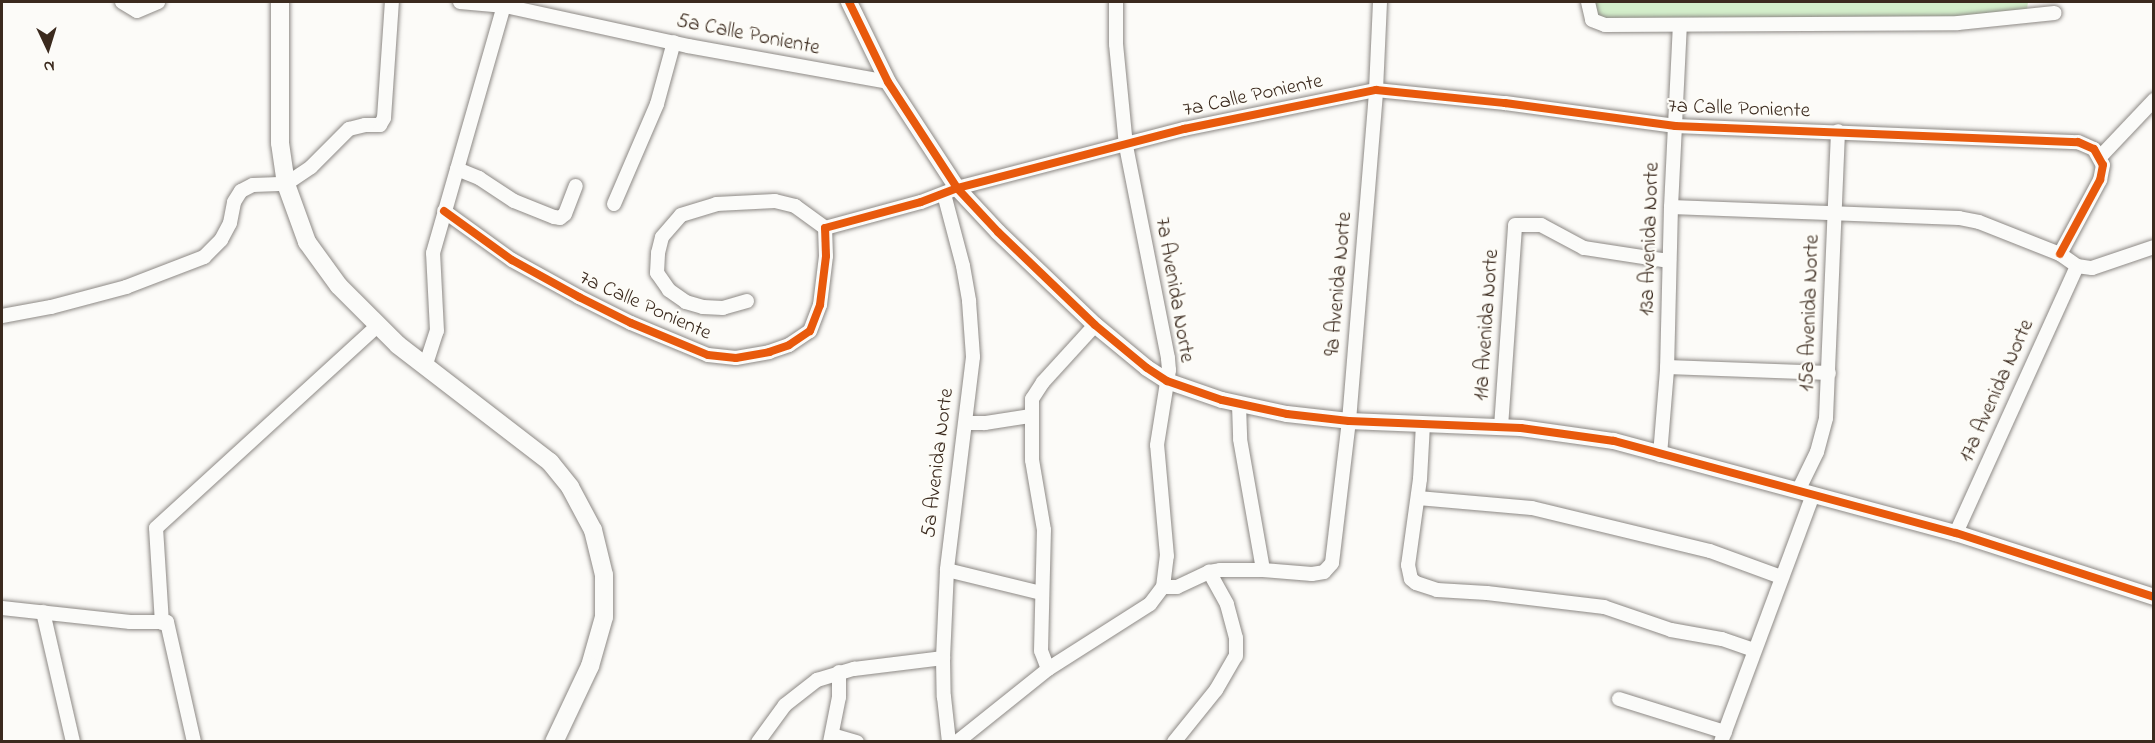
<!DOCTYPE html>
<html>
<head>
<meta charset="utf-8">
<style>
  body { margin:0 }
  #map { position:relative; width:2155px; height:743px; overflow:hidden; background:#fcfbf8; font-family:"Indie Flower",sans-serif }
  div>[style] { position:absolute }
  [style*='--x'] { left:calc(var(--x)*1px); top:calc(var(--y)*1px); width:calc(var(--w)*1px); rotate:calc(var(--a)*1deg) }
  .green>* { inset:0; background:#d3eeca }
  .roads { filter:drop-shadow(0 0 2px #8d8985) drop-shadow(0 0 2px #8d8985) }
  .minor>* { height:14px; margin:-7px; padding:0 7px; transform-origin:7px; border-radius:7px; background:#fbfbf9 }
  .tertiary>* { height:16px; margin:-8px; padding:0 8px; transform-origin:8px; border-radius:8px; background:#fbfbf9 }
  .secondary>* { height:18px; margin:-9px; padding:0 9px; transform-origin:9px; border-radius:9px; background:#fbfbf9 }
  .cycleway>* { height:8px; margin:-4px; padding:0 4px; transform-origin:4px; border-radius:4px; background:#e8590c }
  span { translate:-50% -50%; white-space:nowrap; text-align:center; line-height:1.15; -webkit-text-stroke:4.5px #fdfcf7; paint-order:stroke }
  .street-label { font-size:21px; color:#3b2a1e }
  .frame { position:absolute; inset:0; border:3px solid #3b2a1e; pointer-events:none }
  .north { position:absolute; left:18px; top:18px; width:60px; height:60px; -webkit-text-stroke:4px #fdfcf7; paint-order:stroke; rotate:176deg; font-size:16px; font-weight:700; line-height:24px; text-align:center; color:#3b2a1e }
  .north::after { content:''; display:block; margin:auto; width:21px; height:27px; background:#3b2a1e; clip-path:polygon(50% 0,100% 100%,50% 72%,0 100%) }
</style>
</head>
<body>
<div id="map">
  <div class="green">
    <div style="clip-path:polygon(1588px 2px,2028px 2px,2027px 9px,1951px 18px,1605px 25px)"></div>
  </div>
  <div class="roads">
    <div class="minor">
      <div style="--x:122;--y:2;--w:17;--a:31"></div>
      <div style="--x:137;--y:11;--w:23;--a:-23"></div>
      <div style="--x:460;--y:2;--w:45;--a:5.1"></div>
      <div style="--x:505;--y:6;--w:187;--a:12.3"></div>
      <div style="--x:688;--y:46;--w:203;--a:10.2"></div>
      <div style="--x:1588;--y:2;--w:18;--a:77"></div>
      <div style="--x:1592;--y:20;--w:14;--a:21"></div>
      <div style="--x:1605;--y:25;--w:353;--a:-0.3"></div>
      <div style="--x:1958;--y:23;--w:97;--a:-5.9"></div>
      <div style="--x:2100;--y:157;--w:79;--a:-46.5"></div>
      <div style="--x:457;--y:169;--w:24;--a:22"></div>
      <div style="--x:479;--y:178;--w:42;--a:33.3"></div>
      <div style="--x:514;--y:201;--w:43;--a:21.8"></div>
      <div style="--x:554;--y:217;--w:6;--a:9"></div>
      <div style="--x:560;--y:218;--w:6;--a:-39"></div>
      <div style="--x:565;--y:214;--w:30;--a:-69"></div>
      <div style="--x:944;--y:194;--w:74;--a:75.2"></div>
      <div style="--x:963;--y:266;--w:36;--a:80"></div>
      <div style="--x:969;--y:301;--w:56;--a:85.9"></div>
      <div style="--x:973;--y:357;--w:215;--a:97"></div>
      <div style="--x:947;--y:570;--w:88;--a:92.6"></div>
      <div style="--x:943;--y:658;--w:39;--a:89"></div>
      <div style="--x:944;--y:697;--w:45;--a:83.7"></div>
      <div style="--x:614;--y:204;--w:109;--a:-66.7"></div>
      <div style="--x:657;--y:104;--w:64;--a:-74.7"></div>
      <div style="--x:1671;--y:207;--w:288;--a:2.2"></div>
      <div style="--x:1959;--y:218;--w:20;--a:11"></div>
      <div style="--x:1979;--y:222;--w:87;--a:21.6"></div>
      <div style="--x:2060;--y:254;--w:21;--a:35"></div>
      <div style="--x:2077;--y:266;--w:15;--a:8"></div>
      <div style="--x:2092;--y:268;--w:65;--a:-18.7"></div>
      <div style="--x:444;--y:211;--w:84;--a:35.8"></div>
      <div style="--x:512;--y:260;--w:77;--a:28.9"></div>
      <div style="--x:579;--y:297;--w:58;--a:26.6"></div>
      <div style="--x:631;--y:323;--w:83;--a:22.6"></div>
      <div style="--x:708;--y:355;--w:28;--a:6"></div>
      <div style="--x:736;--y:358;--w:34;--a:-10"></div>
      <div style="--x:769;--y:352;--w:21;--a:-19"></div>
      <div style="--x:789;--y:345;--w:25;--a:-34"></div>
      <div style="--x:810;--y:331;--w:28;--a:-69"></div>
      <div style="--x:820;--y:305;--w:49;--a:-83"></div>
      <div style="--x:826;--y:256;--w:28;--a:-92"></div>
      <div style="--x:825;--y:228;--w:99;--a:-15.2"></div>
      <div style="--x:921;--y:202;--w:39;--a:-21"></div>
      <div style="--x:957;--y:188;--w:235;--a:-14.6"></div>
      <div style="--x:1184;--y:129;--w:196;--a:-11.5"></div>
      <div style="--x:1376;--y:90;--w:130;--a:5.8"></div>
      <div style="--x:1505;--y:103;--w:172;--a:7.7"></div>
      <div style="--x:1675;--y:126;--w:403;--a:2.3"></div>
      <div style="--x:2078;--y:142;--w:17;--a:24"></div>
      <div style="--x:2094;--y:149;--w:18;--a:61"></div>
      <div style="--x:2103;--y:165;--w:15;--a:101"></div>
      <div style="--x:2100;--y:180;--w:84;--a:118.4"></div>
      <div style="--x:747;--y:301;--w:25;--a:164"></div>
      <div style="--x:723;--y:308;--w:20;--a:-177"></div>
      <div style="--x:703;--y:307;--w:18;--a:-164"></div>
      <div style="--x:686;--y:302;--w:21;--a:-145"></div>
      <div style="--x:669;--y:290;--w:21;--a:-125"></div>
      <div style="--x:657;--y:273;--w:20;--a:-87"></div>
      <div style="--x:658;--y:253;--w:16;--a:-76"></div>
      <div style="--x:662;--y:237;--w:29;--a:-49"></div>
      <div style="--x:681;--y:215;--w:37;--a:-17"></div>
      <div style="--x:716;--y:204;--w:59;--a:-2.9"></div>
      <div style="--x:775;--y:201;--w:21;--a:14"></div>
      <div style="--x:795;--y:206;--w:37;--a:36"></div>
      <div style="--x:2;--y:316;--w:50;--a:-10.4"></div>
      <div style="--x:51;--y:307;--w:78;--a:-14.9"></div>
      <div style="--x:126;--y:287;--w:84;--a:-21"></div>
      <div style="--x:204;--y:257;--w:24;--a:-45"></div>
      <div style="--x:221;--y:240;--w:19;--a:-62"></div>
      <div style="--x:230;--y:223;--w:21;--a:-79"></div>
      <div style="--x:234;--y:202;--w:13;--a:-58"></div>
      <div style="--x:241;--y:191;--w:13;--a:-27"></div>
      <div style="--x:253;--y:185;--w:33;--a:-2"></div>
      <div style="--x:286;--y:184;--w:30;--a:-34"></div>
      <div style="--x:311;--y:167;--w:54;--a:-45"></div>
      <div style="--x:349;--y:129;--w:16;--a:-14"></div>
      <div style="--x:365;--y:125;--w:15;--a:0"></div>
      <div style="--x:380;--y:125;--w:8;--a:-60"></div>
      <div style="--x:384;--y:118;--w:116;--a:-86.1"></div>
      <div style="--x:425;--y:367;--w:38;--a:-72"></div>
      <div style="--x:437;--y:331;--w:78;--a:-92.9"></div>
      <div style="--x:433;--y:253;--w:261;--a:-74"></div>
      <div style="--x:1667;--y:367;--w:162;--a:2.1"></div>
      <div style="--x:1239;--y:405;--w:34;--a:88"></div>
      <div style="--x:1240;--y:439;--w:133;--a:80"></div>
      <div style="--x:966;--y:423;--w:19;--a:0"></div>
      <div style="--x:985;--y:423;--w:46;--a:-8.8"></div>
      <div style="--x:1423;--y:424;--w:55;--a:93.1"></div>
      <div style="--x:1420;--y:479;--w:87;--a:97.9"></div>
      <div style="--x:1408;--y:565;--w:14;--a:78"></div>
      <div style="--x:1411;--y:579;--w:6;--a:39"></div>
      <div style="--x:1416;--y:583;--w:22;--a:18"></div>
      <div style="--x:1437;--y:590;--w:50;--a:3.4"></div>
      <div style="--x:1487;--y:593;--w:118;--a:6.8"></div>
      <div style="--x:1604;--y:607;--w:71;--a:18.9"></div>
      <div style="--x:1671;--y:630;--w:52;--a:10"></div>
      <div style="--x:1722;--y:639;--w:34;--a:19"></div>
      <div style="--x:1501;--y:427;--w:202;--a:-86"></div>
      <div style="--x:1515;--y:225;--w:26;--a:0"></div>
      <div style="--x:1541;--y:225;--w:49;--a:28.1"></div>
      <div style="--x:1584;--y:248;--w:86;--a:8.7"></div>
      <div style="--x:1660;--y:455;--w:85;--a:-85.3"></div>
      <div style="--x:1667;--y:370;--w:163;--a:-88.6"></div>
      <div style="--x:1671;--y:207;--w:182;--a:-87.2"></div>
      <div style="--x:1798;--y:491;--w:43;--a:-64"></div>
      <div style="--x:1817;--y:452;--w:35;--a:-75"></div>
      <div style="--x:1826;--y:418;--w:287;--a:-87.6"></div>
      <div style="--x:1418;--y:498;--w:114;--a:5"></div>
      <div style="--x:1532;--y:508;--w:183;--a:13.6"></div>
      <div style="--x:1710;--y:551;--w:76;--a:20.1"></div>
      <div style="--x:1956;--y:533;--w:293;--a:-65.6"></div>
      <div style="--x:947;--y:570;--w:97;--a:13.7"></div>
      <div style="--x:1163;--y:587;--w:14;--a:0"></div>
      <div style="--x:1177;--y:587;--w:35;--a:-25"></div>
      <div style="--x:1209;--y:572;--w:11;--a:-10"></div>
      <div style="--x:1220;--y:570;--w:43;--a:0"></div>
      <div style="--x:1263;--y:570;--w:49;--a:4.7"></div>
      <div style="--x:1312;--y:574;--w:12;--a:-9"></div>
      <div style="--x:1324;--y:572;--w:12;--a:-48"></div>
      <div style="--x:1332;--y:563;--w:143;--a:-83.2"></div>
      <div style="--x:1349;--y:421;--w:332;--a:-85.3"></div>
      <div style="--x:1376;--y:90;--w:88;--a:-87.4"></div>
      <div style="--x:2;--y:608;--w:129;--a:6.2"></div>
      <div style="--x:130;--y:622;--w:37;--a:0"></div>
      <div style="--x:167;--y:622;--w:123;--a:77.3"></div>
      <div style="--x:43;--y:612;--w:133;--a:77"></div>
      <div style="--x:162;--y:623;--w:95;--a:-93.6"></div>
      <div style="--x:156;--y:528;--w:299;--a:-42.4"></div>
      <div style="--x:1048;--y:669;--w:19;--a:-111"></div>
      <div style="--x:1041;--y:651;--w:121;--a:-88.6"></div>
      <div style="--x:1044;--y:530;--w:71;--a:-99.7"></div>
      <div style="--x:1032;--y:460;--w:61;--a:-90"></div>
      <div style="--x:1032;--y:399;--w:20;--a:-57"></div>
      <div style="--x:1043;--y:382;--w:77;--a:-47.6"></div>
      <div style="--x:1619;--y:699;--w:111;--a:17.3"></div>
      <div style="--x:832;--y:735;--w:26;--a:16"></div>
      <div style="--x:758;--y:742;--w:46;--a:-53.9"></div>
      <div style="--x:785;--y:705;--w:41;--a:-38"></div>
      <div style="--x:817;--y:680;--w:39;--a:-17"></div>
      <div style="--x:854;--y:669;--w:90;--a:-7"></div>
      <div style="--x:830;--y:742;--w:46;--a:-78.7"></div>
      <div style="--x:839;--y:697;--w:25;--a:-90"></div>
      <div style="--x:957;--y:742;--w:117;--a:-38.7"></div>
      <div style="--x:1048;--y:669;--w:121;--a:-32.5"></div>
      <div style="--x:1150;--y:604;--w:21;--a:-53"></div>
      <div style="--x:1163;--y:587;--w:31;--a:-83"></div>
      <div style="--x:1167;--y:556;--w:111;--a:-95.1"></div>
      <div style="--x:1157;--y:445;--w:76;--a:-80.9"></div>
      <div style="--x:1169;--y:370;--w:12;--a:-95"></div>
      <div style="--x:1168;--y:358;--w:216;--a:-101.2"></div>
      <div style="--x:1126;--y:146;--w:102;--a:-95.6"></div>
      <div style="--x:1116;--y:44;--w:42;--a:-90"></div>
      <div style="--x:1174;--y:742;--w:67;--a:-51.1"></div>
      <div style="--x:1216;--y:690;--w:39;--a:-60"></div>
      <div style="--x:1236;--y:656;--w:18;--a:-90"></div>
      <div style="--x:1236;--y:638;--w:35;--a:-105"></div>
      <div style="--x:1227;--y:604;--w:37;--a:-119"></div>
      <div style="--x:1721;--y:742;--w:264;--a:-69.6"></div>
    </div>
    <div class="tertiary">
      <div style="--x:849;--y:2;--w:89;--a:64"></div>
      <div style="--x:888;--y:82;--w:126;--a:56.9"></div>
      <div style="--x:957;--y:188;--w:60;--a:47"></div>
      <div style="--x:998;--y:232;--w:134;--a:43.8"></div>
      <div style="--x:1095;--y:325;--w:67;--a:39.6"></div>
      <div style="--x:1147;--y:368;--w:24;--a:33"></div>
      <div style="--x:1167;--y:381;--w:58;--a:19.1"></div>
      <div style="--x:1222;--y:400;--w:66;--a:12.2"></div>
      <div style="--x:1287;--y:414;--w:62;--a:6.4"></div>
      <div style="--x:1349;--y:421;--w:172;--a:2.3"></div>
      <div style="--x:1521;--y:428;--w:94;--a:8"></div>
      <div style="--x:1614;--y:441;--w:354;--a:15.1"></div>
      <div style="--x:1956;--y:533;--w:208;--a:17.9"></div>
    </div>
    <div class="secondary">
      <div style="--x:280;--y:2;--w:141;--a:90"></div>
      <div style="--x:280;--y:143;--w:41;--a:81.7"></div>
      <div style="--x:286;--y:184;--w:62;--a:70.1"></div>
      <div style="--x:307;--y:242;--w:54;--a:54"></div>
      <div style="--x:339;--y:286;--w:83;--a:45"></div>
      <div style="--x:398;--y:345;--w:192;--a:37.6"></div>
      <div style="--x:550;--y:462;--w:32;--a:51"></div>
      <div style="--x:570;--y:487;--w:49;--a:61.9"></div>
      <div style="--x:593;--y:530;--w:46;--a:76.3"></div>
      <div style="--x:604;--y:575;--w:42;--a:90"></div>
      <div style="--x:604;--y:617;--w:51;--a:105.9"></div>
      <div style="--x:590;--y:666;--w:84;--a:115.3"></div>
    </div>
  </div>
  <div class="cycleway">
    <div style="--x:849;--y:2;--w:89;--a:64"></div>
    <div style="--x:888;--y:82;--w:126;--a:56.9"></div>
    <div style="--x:957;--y:188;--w:60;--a:47"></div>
    <div style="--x:998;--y:232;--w:134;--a:43.8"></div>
    <div style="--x:1095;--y:325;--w:67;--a:39.6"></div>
    <div style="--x:1147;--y:368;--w:24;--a:33"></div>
    <div style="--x:1167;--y:381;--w:58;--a:19.1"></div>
    <div style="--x:1222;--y:400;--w:66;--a:12.2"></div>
    <div style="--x:1287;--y:414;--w:62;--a:6.4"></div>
    <div style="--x:1349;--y:421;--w:172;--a:2.3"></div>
    <div style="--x:1521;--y:428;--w:94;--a:8"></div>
    <div style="--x:1614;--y:441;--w:354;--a:15.1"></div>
    <div style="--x:1956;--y:533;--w:208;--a:17.9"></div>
    <div style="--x:444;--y:211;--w:84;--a:35.8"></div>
    <div style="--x:512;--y:260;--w:77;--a:28.9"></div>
    <div style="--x:579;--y:297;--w:58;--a:26.6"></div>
    <div style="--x:631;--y:323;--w:83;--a:22.6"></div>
    <div style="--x:708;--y:355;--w:28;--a:6"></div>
    <div style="--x:736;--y:358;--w:34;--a:-10"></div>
    <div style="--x:769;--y:352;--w:21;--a:-19"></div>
    <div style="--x:789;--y:345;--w:25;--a:-34"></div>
    <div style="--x:810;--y:331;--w:28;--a:-69"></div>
    <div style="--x:820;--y:305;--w:49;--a:-83"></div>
    <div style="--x:826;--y:256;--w:28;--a:-92"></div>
    <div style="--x:825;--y:228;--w:99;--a:-15.2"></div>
    <div style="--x:921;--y:202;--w:39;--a:-21"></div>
    <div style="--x:957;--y:188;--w:235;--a:-14.6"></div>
    <div style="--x:1184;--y:129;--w:196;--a:-11.5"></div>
    <div style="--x:1376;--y:90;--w:130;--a:5.8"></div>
    <div style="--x:1505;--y:103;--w:172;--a:7.7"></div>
    <div style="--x:1675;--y:126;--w:403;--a:2.3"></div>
    <div style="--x:2078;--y:142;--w:17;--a:24"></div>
    <div style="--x:2094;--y:149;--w:18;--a:61"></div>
    <div style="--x:2103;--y:165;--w:15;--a:101"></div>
    <div style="--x:2100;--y:180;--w:84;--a:118.4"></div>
  </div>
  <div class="street-label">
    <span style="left:748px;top:35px;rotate:11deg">5a Calle Poniente</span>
    <span style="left:1253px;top:96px;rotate:-12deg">7a Calle Poniente</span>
    <span style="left:1739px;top:109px;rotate:2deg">7a Calle Poniente</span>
    <span style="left:1650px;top:239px;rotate:-88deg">13a Avenida Norte</span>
    <span style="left:1339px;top:284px;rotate:-85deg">9a Avenida Norte</span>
    <span style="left:1174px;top:290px;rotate:80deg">7a Avenida Norte</span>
    <span style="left:645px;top:306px;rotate:24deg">7a Calle Poniente</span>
    <span style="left:1810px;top:313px;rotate:-88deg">15a Avenida Norte</span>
    <span style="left:1487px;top:325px;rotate:-86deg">11a Avenida Norte</span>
    <span style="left:1997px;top:391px;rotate:-66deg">17a Avenida Norte</span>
    <span style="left:938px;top:463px;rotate:-83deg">5a Avenida Norte</span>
  </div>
  <div class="frame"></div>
  <div class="north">N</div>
</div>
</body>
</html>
